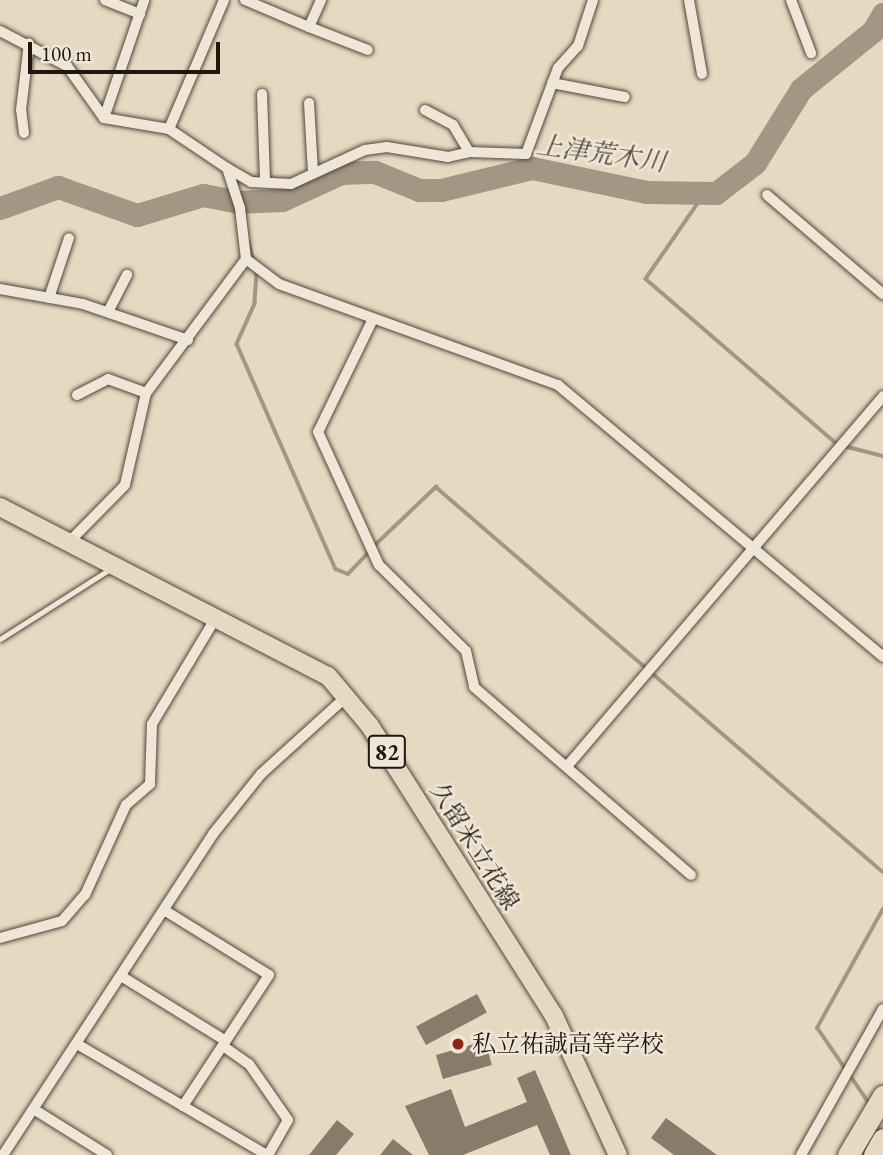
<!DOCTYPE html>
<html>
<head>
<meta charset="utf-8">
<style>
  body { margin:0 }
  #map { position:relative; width:883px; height:1155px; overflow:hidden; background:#e7d8c1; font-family:"EB Garamond","Noto Serif JP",serif }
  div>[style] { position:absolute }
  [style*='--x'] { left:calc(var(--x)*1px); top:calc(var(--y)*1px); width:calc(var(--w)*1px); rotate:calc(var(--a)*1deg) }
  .stream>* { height:3.5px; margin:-1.75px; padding:0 1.75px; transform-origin:1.75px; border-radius:1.75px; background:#a39684 }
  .river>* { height:23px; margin:-11.5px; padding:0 11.5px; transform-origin:11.5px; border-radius:11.5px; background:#a39684 }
  .building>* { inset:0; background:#877b6b; transform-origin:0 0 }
  .roads { filter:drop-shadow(0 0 2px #51463b) drop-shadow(0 0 2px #51463b) }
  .lane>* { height:5px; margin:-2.5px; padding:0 2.5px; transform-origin:2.5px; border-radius:2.5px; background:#efe6d7 }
  .street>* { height:10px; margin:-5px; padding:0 5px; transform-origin:5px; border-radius:5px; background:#efe6d7 }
  .primary>* { height:18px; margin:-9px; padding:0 9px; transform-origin:9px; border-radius:9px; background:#e7d8c1 }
  .highway>* { height:21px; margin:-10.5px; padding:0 10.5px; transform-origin:10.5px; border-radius:10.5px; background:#e7d8c1 }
  .dots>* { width:19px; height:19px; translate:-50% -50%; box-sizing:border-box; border:4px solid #efe6d7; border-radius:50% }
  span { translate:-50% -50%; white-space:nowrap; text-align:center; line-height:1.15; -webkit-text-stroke:5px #efe6d7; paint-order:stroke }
  .shield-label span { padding:2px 5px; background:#efe6d7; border:2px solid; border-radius:5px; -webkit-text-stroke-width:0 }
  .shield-label { font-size:23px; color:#1f160e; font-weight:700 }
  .street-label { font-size:24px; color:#1f160e }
  .poi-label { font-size:24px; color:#1f160e }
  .left { translate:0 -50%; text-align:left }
  .water-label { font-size:26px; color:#54493d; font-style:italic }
  .scale { position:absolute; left:28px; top:42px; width:192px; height:32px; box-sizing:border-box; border:4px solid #1f160e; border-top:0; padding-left:9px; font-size:21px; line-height:24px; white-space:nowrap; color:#1f160e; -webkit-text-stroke:5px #efe6d7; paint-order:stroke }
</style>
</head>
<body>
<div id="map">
  <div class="stream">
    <div style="--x:704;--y:195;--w:102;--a:124.6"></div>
    <div style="--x:646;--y:279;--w:252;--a:40.8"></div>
    <div style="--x:249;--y:242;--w:21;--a:76"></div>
    <div style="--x:257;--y:273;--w:31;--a:94"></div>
    <div style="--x:255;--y:304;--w:44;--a:114.2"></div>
    <div style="--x:237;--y:344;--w:246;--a:66.3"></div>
    <div style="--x:336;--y:569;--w:13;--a:23"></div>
    <div style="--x:348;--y:574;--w:30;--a:-46"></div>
    <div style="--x:844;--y:446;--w:40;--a:14.4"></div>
    <div style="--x:374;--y:546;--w:86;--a:-43.6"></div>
    <div style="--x:436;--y:487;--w:590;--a:40.74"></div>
    <div style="--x:870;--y:1105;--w:93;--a:-124.5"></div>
    <div style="--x:817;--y:1028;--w:136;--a:-61"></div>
  </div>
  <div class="river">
    <div style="--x:0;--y:208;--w:62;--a:-19.9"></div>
    <div style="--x:58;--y:187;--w:84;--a:19.5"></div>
    <div style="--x:137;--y:215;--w:69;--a:-16.9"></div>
    <div style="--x:203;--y:195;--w:36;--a:11"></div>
    <div style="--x:238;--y:202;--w:44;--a:-2.6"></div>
    <div style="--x:282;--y:200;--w:65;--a:-24.6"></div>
    <div style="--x:341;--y:173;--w:34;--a:-2"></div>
    <div style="--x:375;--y:172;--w:48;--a:22.2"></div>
    <div style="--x:419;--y:190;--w:22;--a:0"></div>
    <div style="--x:441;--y:190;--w:94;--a:-13.6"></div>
    <div style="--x:532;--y:168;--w:117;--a:11.8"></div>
    <div style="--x:647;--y:192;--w:69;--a:0.8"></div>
    <div style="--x:716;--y:193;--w:49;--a:-37.6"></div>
    <div style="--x:755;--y:163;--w:87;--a:-58.1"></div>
    <div style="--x:801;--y:89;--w:92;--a:-38.9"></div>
    <div style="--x:873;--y:31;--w:20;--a:-60"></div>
  </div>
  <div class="building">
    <div style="left:477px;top:994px;width:21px;height:69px;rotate:62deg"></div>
    <div style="left:485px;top:1041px;width:25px;height:51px;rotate:74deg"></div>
    <div style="clip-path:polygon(535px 1070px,571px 1155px,550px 1155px,537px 1125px,463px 1155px,429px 1155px,405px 1106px,451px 1089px,465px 1127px,527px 1102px,517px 1078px)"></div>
    <div style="clip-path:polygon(666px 1118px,717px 1155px,674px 1155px,651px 1138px)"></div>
    <div style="clip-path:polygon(337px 1120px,354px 1134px,336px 1155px,309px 1155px)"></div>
    <div style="clip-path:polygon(393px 1139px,413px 1155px,380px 1155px)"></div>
  </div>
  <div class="roads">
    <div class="lane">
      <div style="--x:0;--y:639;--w:130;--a:-32.5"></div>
    </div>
    <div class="street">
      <div style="--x:105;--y:0;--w:38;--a:22"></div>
      <div style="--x:245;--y:0;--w:69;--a:22.9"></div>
      <div style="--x:309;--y:27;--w:30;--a:-66"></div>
      <div style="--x:689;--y:0;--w:75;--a:80"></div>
      <div style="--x:791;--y:0;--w:57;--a:69.3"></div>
      <div style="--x:309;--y:27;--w:63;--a:21.3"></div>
      <div style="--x:0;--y:31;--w:76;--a:27.6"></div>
      <div style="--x:67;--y:66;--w:64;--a:54.6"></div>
      <div style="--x:104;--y:118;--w:66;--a:9.6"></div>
      <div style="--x:169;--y:129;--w:70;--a:33.9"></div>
      <div style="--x:227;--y:168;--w:42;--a:72"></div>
      <div style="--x:240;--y:208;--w:51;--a:83.3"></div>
      <div style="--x:246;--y:259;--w:167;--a:126.7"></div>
      <div style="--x:146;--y:393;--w:94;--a:102.9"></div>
      <div style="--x:125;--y:485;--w:77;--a:134.5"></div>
      <div style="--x:552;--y:83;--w:74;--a:10.9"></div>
      <div style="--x:262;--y:94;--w:88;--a:88"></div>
      <div style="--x:309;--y:103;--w:70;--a:86.7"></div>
      <div style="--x:425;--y:110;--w:32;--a:28"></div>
      <div style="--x:453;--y:125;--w:31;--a:59"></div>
      <div style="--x:469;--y:152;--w:57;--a:2"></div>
      <div style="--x:526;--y:154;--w:92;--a:-69.6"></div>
      <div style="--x:558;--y:68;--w:30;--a:-48"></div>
      <div style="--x:578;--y:46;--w:48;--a:-71.9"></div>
      <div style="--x:104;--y:118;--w:124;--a:-71.1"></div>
      <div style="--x:169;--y:129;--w:140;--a:-66.9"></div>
      <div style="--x:24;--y:133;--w:23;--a:-97"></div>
      <div style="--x:21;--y:110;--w:67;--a:-83.2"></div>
      <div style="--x:227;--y:168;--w:28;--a:30"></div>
      <div style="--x:251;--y:182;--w:40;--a:2.9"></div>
      <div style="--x:291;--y:184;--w:81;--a:-24.7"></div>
      <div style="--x:365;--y:150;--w:22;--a:-8"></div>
      <div style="--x:387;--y:147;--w:62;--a:9.3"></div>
      <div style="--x:448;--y:157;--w:22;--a:-13"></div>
      <div style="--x:767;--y:195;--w:153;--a:40.5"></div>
      <div style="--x:246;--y:259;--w:41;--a:37.1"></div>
      <div style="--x:279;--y:284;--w:297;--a:19.9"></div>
      <div style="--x:558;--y:385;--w:424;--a:39.9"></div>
      <div style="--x:0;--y:289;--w:84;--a:10.2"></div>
      <div style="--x:83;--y:304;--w:111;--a:18.9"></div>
      <div style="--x:49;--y:298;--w:63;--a:-71.6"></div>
      <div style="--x:108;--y:312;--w:42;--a:-62.8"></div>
      <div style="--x:372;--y:321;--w:123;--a:115.9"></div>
      <div style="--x:318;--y:432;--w:146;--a:65.4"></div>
      <div style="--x:379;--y:565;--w:122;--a:44.7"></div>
      <div style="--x:466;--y:651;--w:37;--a:77"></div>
      <div style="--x:474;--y:687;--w:287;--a:40.9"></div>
      <div style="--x:77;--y:395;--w:35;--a:-27"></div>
      <div style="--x:108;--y:379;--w:40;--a:20.2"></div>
      <div style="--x:569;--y:764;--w:484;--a:-49.5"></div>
      <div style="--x:164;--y:910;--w:123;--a:31.8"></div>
      <div style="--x:269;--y:975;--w:157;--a:123.3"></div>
      <div style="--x:0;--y:938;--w:64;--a:-15.3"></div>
      <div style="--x:62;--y:921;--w:35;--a:-49"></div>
      <div style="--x:85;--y:895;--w:99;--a:-65.5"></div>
      <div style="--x:126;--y:805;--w:32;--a:-41"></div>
      <div style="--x:150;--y:784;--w:60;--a:-88.1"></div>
      <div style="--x:152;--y:724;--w:126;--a:-59"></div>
      <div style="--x:121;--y:976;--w:123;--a:31.8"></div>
      <div style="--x:77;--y:1044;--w:220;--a:30.3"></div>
      <div style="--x:223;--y:1046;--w:32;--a:35"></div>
      <div style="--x:249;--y:1064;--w:68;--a:55.1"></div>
      <div style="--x:288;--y:1120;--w:40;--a:119.7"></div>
      <div style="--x:35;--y:1110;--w:85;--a:32"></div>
      <div style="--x:3;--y:1155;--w:384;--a:-56.8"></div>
      <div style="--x:213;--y:834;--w:77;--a:-51.3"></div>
      <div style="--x:261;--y:774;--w:115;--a:-42.2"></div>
      <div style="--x:801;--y:1155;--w:167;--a:-60.7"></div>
    </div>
    <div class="primary">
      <div style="--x:0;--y:507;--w:369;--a:27.3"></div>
      <div style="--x:328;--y:676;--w:65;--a:50"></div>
      <div style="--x:370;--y:726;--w:343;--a:57.6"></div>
      <div style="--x:554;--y:1016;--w:153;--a:65.3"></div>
    </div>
    <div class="highway">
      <div style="--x:848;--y:1155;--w:69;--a:-59.3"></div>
      <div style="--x:874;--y:1155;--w:18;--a:-61"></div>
    </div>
  </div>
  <div class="dots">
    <div style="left:458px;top:1044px;background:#8f2418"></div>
  </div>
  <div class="shield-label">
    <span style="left:387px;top:752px">82</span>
  </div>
  <div class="street-label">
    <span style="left:475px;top:846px;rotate:58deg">久留米立花線</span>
  </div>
  <div class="poi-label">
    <span class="left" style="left:472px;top:1044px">私立祐誠高等学校</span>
  </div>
  <div class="water-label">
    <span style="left:601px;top:154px;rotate:8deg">上津荒木川</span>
  </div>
  <div class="scale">100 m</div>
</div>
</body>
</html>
